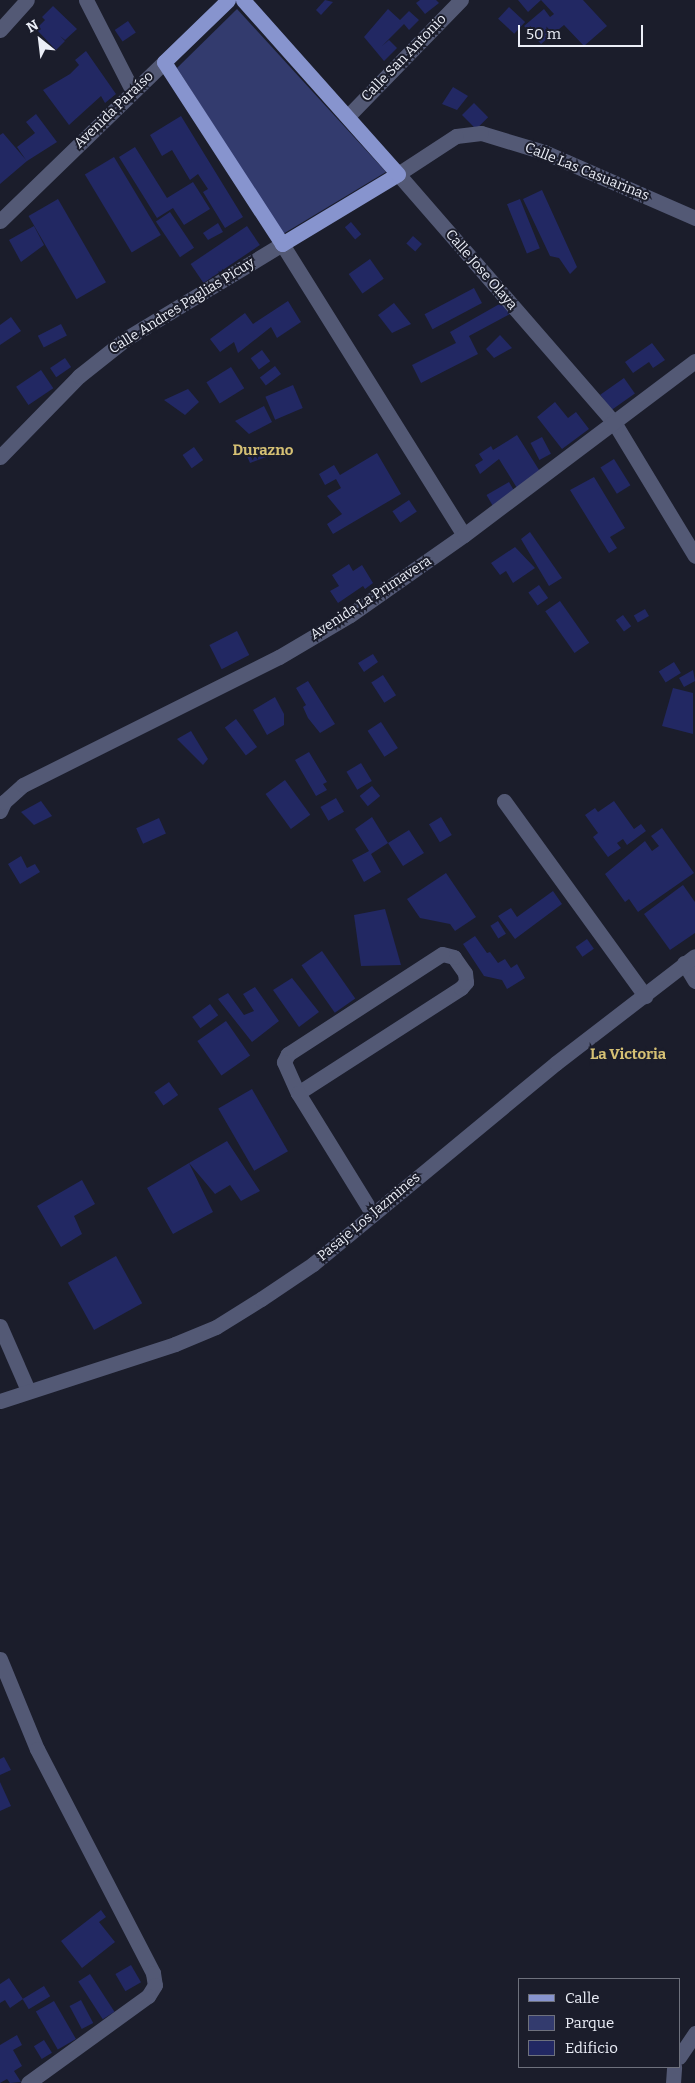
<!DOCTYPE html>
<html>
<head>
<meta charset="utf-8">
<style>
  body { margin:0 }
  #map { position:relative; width:695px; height:2083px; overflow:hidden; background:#1b1d2b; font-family:Bitter,serif }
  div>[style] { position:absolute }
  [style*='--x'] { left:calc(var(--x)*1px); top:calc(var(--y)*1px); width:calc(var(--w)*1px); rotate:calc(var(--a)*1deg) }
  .green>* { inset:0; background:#333b6e }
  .building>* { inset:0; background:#222863; transform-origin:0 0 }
  .minor>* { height:15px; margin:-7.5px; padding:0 7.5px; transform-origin:7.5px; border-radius:7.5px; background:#535975 }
  .major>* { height:15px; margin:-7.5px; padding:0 7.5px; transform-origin:7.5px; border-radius:7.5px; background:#8794ce }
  span { translate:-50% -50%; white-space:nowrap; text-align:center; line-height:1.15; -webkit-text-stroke:4px #1b1d2b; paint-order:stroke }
  .street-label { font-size:14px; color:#ebeef7 }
  .neighbourhood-label { font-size:15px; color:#d5c074; font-weight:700 }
  .legend { position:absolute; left:518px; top:1978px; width:162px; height:90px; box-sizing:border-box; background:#1b1d2b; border:1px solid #6e717d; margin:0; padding:6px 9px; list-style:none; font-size:15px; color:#ebeef7 }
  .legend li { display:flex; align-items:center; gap:10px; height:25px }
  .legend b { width:25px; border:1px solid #6e717d }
  .north { position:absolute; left:15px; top:15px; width:50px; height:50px; -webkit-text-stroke:4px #1b1d2b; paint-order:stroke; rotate:331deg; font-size:14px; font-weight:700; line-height:20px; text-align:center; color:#ebeef7 }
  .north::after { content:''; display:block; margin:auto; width:18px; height:22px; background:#ebeef7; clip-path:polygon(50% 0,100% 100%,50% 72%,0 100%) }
  .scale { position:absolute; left:518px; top:25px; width:125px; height:22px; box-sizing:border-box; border:2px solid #ebeef7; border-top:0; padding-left:6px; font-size:15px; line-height:18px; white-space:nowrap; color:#ebeef7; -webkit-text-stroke:4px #1b1d2b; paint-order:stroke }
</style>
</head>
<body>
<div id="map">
  <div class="green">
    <div style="clip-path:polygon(237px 9px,386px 172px,283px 234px,177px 68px)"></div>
  </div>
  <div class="building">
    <div style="clip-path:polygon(325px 0,333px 2px,321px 15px,316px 10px)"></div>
    <div style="clip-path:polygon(420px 0,436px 0,439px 3px,425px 14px,416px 3px)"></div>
    <div style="clip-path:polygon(518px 0,583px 0,607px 26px,584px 46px,564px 25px,541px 44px,524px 26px,544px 9px,550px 17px,554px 14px,541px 0,528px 12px)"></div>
    <div style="clip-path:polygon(53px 6px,77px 29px,65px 40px,60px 36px,65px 41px,56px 50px,36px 29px,45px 20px,42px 17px)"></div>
    <div style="left:509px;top:7px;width:22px;height:16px;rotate:43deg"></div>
    <div style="clip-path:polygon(388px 9px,400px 20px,409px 11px,419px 20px,409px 30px,404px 24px,382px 46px,389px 40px,397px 48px,384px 61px,364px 37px)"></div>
    <div style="left:128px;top:21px;width:14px;height:16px;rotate:56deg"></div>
    <div style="clip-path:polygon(86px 51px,116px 94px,105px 103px,101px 96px,69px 125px,43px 90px,70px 74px,79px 65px,75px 60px)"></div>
    <div style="clip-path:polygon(453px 87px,468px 96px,457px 110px,442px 104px)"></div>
    <div style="left:474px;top:103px;width:20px;height:17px;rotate:45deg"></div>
    <div style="clip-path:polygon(36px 114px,57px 142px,27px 161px,0 184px,0 135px,3px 133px,26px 160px,17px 147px,35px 133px,26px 122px)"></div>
    <div style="clip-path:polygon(181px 116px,243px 217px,225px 228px,203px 192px,208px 189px,198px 174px,190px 180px,172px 150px,162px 156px,150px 135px)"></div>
    <div style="clip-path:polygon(135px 147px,167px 198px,193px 182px,210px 209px,184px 225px,173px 208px,157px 218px,119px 157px)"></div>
    <div style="left:114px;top:157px;width:91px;height:34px;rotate:59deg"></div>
    <div style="clip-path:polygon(542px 190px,577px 267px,570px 274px,559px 258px,550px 256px,523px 199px)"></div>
    <div style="left:58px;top:199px;width:96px;height:34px;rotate:60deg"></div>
    <div style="left:520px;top:199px;width:53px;height:14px;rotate:68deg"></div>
    <div style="left:170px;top:212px;width:43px;height:17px;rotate:56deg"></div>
    <div style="left:351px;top:222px;width:16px;height:8px;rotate:50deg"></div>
    <div style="clip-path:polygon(218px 223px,223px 232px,208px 240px,203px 233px)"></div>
    <div style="clip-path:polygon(34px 226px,44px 245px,21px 262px,9px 240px)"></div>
    <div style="left:247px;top:226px;width:23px;height:68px;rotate:56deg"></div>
    <div style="left:413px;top:236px;width:12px;height:10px;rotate:42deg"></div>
    <div style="left:370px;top:259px;width:24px;height:26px;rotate:55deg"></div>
    <div style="left:474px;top:288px;width:17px;height:56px;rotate:62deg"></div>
    <div style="clip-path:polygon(288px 301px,301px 322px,277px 338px,271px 327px,238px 353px,234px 342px,220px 352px,210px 339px,245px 313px,253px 324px)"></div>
    <div style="clip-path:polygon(503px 302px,510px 314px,469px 336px,478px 354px,421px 383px,412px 365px,456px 343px,450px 332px)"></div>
    <div style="clip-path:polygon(394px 303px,411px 324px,392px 333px,378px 315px)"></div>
    <div style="clip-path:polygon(11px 317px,21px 331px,0 345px,0 325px)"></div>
    <div style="left:61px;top:324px;width:13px;height:26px;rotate:63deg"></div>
    <div style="clip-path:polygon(500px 335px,512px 348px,494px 358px,486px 349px)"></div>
    <div style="clip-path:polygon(652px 343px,665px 360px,653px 368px,649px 362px,633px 373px,625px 362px)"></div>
    <div style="left:262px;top:350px;width:14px;height:14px;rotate:54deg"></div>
    <div style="left:65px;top:358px;width:11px;height:18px;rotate:56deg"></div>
    <div style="left:275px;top:366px;width:10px;height:19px;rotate:53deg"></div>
    <div style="left:231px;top:367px;width:25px;height:29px;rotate:58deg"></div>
    <div style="left:41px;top:370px;width:22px;height:30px;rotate:56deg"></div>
    <div style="left:624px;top:378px;width:19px;height:29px;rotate:55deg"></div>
    <div style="left:293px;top:385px;width:25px;height:30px;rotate:67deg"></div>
    <div style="clip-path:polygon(188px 389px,199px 402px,185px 415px,164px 400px)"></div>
    <div style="clip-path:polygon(555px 402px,568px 418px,576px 412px,589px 429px,562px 449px,537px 417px)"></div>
    <div style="clip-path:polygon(264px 406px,272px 422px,249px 434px,235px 421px)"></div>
    <div style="clip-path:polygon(517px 435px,541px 473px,517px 488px,499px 459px,480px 474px,475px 465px,483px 460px,479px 454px,491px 446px,493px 450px)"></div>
    <div style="left:542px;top:437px;width:19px;height:13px;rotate:62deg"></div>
    <div style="left:194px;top:447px;width:16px;height:14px;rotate:55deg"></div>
    <div style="clip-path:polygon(258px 449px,266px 457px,250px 463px,246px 454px)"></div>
    <div style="clip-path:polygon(377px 453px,401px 494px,333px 534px,327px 524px,342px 514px,327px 496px,341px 488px,336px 479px,325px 485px,319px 474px,334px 465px,340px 475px)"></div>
    <div style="left:614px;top:459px;width:31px;height:16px;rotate:58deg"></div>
    <div style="clip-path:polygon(594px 477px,625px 528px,610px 537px,617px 548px,609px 553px,570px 490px)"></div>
    <div style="left:509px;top:482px;width:14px;height:26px;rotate:60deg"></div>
    <div style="left:409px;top:500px;width:14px;height:20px;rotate:56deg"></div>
    <div style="clip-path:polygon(530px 532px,562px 578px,549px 586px,521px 539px)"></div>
    <div style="clip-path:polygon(515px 547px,535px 568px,513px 583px,506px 571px,500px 575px,491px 563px)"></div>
    <div style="clip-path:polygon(349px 564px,353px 571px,362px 565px,373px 583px,365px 589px,363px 586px,338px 603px,330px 591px,339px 586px,332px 575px)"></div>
    <div style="left:539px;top:585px;width:16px;height:13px;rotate:55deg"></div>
    <div style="left:560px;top:601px;width:51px;height:18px;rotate:55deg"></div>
    <div style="left:645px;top:609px;width:8px;height:13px;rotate:60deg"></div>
    <div style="left:623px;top:615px;width:14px;height:9px;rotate:54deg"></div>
    <div style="left:237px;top:631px;width:27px;height:31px;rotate:63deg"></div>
    <div style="clip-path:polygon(373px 654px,378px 662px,364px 672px,358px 663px)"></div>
    <div style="left:674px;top:662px;width:13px;height:18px;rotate:58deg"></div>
    <div style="clip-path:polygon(693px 670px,695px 681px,684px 687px,679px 678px)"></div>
    <div style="left:383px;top:675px;width:24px;height:14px;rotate:57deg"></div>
    <div style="clip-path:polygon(308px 681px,335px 724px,320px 733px,308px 718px,303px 707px,306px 705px,296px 688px)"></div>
    <div style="clip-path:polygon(673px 688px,693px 693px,693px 734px,662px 726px)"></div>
    <div style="clip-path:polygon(275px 697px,284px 714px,284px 725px,267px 735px,253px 710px)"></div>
    <div style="left:236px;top:719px;width:35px;height:14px;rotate:53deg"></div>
    <div style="left:381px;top:722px;width:31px;height:16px;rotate:57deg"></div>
    <div style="clip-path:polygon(191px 731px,208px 759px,203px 765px,177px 739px)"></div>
    <div style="clip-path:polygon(309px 752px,327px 782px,323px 784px,327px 790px,316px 796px,295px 760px)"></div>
    <div style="left:361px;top:763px;width:21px;height:17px;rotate:59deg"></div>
    <div style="left:285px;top:780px;width:43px;height:24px;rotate:54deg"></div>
    <div style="left:372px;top:786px;width:13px;height:16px;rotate:51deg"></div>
    <div style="left:336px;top:798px;width:16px;height:18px;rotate:60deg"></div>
    <div style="clip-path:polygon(41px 801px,52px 816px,34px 825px,21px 812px)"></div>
    <div style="clip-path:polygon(614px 801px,634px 829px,641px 824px,646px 831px,627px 845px,623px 839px,617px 843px,621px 848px,608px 857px,593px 837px,598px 833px,585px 815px,595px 808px,598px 812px)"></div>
    <div style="clip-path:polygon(372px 817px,388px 843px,409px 830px,424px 853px,403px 866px,388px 843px,371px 854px,381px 872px,364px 882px,352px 860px,369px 851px,355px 829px)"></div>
    <div style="left:441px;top:817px;width:21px;height:14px;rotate:59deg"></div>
    <div style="left:159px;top:818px;width:17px;height:25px;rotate:66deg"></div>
    <div style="clip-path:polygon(662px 828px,694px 873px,638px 912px,629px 899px,625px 902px,605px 874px,645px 841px,652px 851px,659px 846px,651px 836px)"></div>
    <div style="clip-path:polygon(21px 856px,27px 868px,35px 864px,40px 872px,20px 884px,8px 864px)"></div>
    <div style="clip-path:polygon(446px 873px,476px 917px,455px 931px,450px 924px,420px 918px,407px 899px)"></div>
    <div style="clip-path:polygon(683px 885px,695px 902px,695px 933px,670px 950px,644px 914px)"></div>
    <div style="clip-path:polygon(553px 891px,562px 904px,515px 939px,498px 916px,511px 908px,517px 917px)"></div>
    <div style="clip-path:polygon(385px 909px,401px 965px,361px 966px,354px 915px)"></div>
    <div style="left:498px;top:921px;width:15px;height:9px;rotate:58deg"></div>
    <div style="clip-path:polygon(475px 936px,487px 953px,490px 952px,498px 963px,505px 959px,511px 968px,517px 964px,525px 978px,507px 989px,502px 980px,484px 976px,463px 944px)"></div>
    <div style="left:587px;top:939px;width:12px;height:14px;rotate:55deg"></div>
    <div style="left:322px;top:951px;width:58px;height:25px;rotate:55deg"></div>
    <div style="clip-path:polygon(292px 978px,319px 1012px,299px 1027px,273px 990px)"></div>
    <div style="clip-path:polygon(255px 987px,279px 1021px,252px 1042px,218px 999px,228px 993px,244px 1015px,254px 1011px,243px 994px)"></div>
    <div style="left:210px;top:1004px;width:14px;height:22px;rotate:54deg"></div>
    <div style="left:226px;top:1021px;width:42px;height:35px;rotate:55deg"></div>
    <div style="left:169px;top:1082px;width:16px;height:18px;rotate:55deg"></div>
    <div style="left:252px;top:1089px;width:72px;height:39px;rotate:60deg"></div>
    <div style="clip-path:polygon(227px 1141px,260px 1191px,241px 1201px,230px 1185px,215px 1194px,189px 1163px,213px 1212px,173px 1234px,147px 1188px,189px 1163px)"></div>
    <div style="clip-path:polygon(82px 1180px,95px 1204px,74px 1216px,82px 1234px,61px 1247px,37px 1206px)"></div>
    <div style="left:116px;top:1256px;width:54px;height:55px;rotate:61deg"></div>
    <div style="clip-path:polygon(4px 1757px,11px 1770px,0 1775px,0 1759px)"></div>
    <div style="clip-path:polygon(0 1782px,11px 1806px,0 1811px)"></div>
    <div style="clip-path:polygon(101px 1910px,106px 1917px,99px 1922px,115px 1942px,82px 1968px,61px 1941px)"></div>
    <div style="left:131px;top:1965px;width:20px;height:18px;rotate:60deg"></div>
    <div style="left:90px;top:1974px;width:45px;height:14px;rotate:57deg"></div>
    <div style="clip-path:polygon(9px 1978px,23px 1999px,10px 2008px,5px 2000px,0 2003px,0 1984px)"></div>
    <div style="left:44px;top:1986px;width:12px;height:25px;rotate:59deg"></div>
    <div style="left:81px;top:2000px;width:26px;height:13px;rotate:62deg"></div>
    <div style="left:54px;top:2001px;width:44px;height:21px;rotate:60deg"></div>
    <div style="clip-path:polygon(17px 2035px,22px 2045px,13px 2050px,22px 2066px,14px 2071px,21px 2082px,10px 2083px,7px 2079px,0 2083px,0 2045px)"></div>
    <div style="left:44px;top:2040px;width:15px;height:12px;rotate:58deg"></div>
  </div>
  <div class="minor">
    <div style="--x:86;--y:0;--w:103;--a:62.9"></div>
    <div style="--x:0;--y:30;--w:40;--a:-48"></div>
    <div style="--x:348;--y:116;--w:162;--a:-45.8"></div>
    <div style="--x:695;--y:218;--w:165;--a:-156.4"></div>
    <div style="--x:544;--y:152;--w:66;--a:-163.2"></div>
    <div style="--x:481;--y:133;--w:25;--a:173"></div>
    <div style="--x:456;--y:136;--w:69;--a:146.8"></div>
    <div style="--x:398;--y:174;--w:331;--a:49"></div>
    <div style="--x:615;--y:424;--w:154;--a:58.8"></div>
    <div style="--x:0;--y:221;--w:228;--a:-44.1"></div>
    <div style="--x:0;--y:457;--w:113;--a:-45.7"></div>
    <div style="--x:79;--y:376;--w:61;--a:-38.4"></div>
    <div style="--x:127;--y:338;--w:181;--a:-31.2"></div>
    <div style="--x:282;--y:244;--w:343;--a:58"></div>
    <div style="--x:504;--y:801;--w:241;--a:54.1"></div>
    <div style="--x:0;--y:811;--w:10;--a:-66"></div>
    <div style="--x:4;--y:802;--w:25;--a:-42"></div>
    <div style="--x:23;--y:785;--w:286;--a:-26.6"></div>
    <div style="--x:279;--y:657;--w:82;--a:-30.6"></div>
    <div style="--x:350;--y:615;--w:139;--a:-35.1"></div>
    <div style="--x:464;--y:535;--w:289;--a:-37"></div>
    <div style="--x:684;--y:963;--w:21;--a:59"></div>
    <div style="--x:298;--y:1093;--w:194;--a:-32.8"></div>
    <div style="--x:461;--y:988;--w:8;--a:-50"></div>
    <div style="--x:466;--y:982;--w:9;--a:-96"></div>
    <div style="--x:465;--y:973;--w:19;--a:-125"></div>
    <div style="--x:454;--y:957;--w:12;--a:-166"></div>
    <div style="--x:442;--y:954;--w:184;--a:147"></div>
    <div style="--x:288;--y:1054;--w:9;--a:117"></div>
    <div style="--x:284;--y:1062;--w:34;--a:66"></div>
    <div style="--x:298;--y:1093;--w:141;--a:58.3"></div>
    <div style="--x:0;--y:1326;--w:70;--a:66.4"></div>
    <div style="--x:0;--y:1401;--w:184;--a:-18"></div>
    <div style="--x:175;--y:1344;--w:44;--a:-22.5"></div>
    <div style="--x:216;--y:1327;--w:53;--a:-31.9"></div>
    <div style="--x:261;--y:1299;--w:63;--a:-33.9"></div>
    <div style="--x:313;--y:1264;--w:315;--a:-39.6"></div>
    <div style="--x:556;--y:1063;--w:175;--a:-37.6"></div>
    <div style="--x:0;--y:1659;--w:97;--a:67.7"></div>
    <div style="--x:37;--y:1749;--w:252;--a:62.6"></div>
    <div style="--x:153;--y:1973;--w:12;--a:81"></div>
    <div style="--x:155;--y:1985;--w:13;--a:122"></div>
    <div style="--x:148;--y:1996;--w:148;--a:144.1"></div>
    <div style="--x:679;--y:2057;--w:29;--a:-56"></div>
    <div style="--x:673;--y:2083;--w:16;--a:-86"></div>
  </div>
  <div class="major">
    <div style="--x:228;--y:0;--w:89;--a:135.9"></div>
    <div style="--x:164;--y:62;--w:217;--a:57"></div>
    <div style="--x:282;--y:244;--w:135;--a:-31.1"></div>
    <div style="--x:398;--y:174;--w:233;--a:-131.7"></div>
  </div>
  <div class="street-label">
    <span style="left:404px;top:58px;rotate:-46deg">Calle San Antonio</span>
    <span style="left:114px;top:110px;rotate:-44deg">Avenida Paraíso</span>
    <span style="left:587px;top:172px;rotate:22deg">Calle Las Casuarinas</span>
    <span style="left:481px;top:270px;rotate:49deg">Calle Jose Olaya</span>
    <span style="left:182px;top:306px;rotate:-32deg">Calle Andres Paglias Picuy</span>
    <span style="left:371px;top:598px;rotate:-33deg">Avenida La Primavera</span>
    <span style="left:369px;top:1217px;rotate:-40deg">Pasaje Los Jazmines</span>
  </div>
  <div class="neighbourhood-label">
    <span style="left:263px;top:451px">Durazno</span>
    <span style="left:628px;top:1055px">La Victoria</span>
  </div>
  <ul class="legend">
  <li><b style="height:6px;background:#8794ce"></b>Calle</li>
  <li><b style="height:14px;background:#333b6e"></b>Parque</li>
  <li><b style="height:14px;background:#222863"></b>Edificio</li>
  </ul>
  <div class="north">N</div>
  <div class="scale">50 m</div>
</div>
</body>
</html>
